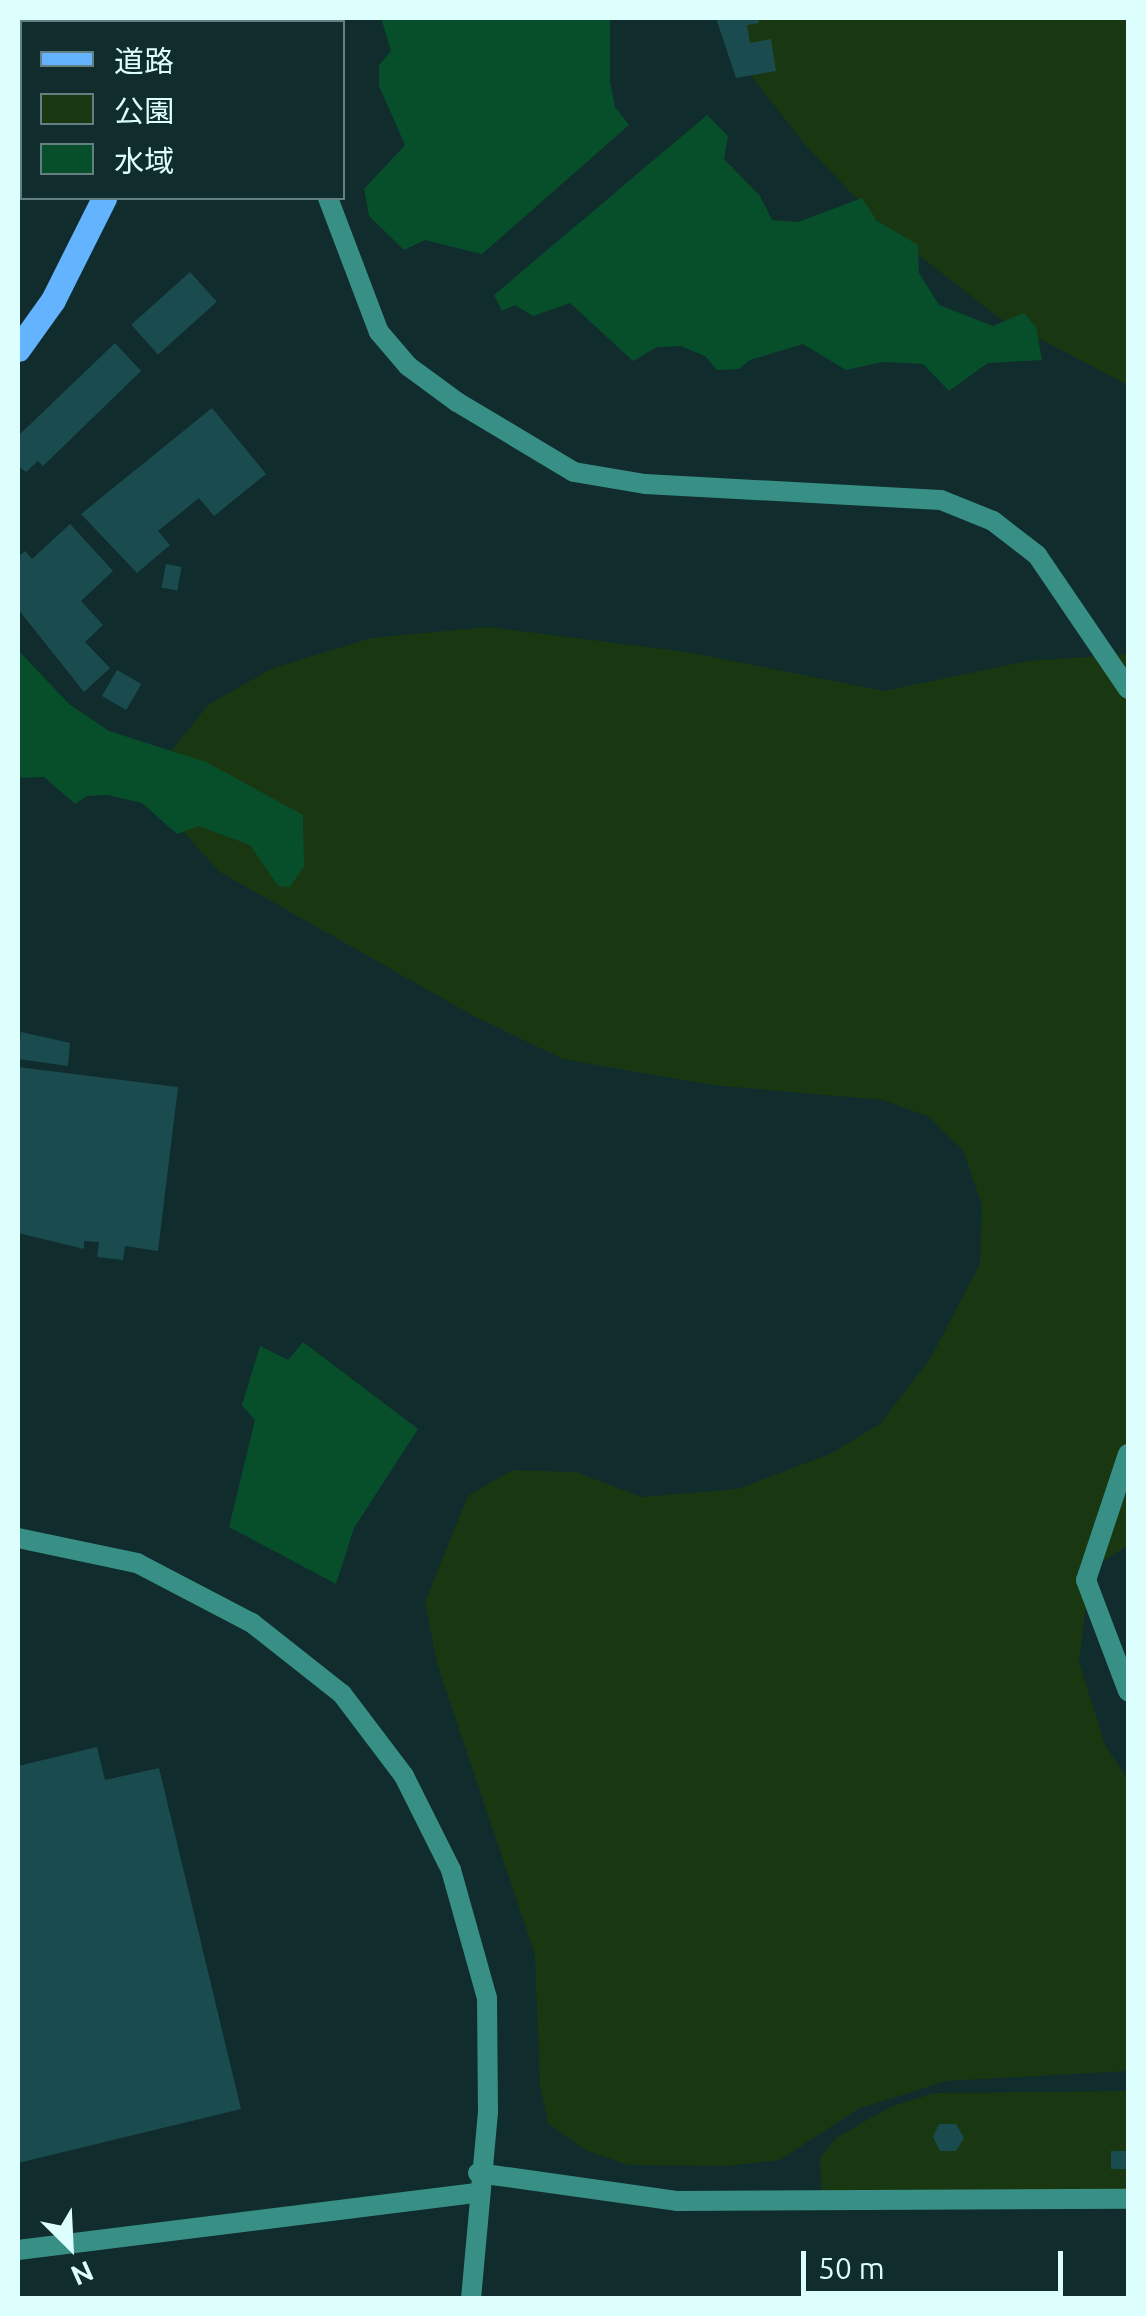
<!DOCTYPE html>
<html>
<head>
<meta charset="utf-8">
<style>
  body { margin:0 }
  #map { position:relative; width:1146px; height:2316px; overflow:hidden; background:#102c2d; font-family:Ubuntu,"Noto Sans JP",sans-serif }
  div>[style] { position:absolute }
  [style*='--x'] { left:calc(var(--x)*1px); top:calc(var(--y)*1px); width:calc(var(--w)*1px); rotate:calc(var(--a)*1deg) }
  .green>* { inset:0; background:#193812 }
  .water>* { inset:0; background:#074f2b }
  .building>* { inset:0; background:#1a4c4f; transform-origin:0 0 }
  .minor>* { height:20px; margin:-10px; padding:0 10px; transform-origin:10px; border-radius:10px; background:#388f86 }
  .tertiary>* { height:20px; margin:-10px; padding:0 10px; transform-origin:10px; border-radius:10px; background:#388f86 }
  .primary>* { height:25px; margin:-12.5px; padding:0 12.5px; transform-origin:12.5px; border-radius:12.5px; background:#63b3ff }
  span { translate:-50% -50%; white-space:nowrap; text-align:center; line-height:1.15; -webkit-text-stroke:10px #102c2d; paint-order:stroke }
  .frame { position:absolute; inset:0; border:20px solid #dcfffe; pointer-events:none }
  .legend { position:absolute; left:20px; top:20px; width:325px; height:180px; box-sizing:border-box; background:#102c2d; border:2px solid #628081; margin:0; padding:12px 18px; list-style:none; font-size:30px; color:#dcfffe }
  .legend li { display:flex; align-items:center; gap:20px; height:50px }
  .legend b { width:50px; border:2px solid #628081 }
  .north { position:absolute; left:20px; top:2196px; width:100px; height:100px; -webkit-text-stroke:8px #102c2d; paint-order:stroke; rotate:156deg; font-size:28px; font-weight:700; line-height:40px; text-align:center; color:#dcfffe }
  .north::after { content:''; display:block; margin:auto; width:35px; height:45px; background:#dcfffe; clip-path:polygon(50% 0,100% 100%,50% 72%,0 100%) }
  .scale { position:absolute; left:801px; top:2251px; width:262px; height:45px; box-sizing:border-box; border:5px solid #dcfffe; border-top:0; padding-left:12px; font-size:30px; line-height:35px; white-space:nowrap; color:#dcfffe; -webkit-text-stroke:8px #102c2d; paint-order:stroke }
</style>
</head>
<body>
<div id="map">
  <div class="green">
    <div style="clip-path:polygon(718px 18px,1128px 18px,1128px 385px,998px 317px,888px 231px,806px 146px,736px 56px)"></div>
    <div style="clip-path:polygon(489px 627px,687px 652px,884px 691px,1028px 661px,1128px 654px,1128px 1545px,1090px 1570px,1079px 1662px,1105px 1745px,1128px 1780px,1128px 2071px,946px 2081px,858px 2109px,780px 2160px,727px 2166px,628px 2165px,585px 2150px,548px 2123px,540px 2085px,535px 1955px,437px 1663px,425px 1602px,468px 1496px,512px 1470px,576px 1472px,641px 1497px,738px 1489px,830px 1454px,880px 1424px,930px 1359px,980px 1264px,982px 1205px,963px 1150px,927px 1116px,883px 1100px,711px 1085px,563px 1059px,472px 1015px,220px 872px,178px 826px,165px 782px,172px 750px,208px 705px,271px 669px,371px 638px)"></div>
    <div style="clip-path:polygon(1128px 2091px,1128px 2199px,822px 2201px,820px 2158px,836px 2138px,892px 2106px,935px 2093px)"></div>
  </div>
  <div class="water">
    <div style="clip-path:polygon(381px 18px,610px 18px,610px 82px,615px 107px,629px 125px,482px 254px,425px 240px,404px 250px,369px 216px,364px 189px,405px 145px,379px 86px,379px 65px,391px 51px)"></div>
    <div style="clip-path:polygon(707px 115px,728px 136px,724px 159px,760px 196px,772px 220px,798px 222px,862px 198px,877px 221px,918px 245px,919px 273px,939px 305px,993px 326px,1024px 313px,1036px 327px,1042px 360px,988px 363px,949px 391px,923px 364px,883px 362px,846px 370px,803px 344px,750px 360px,739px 369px,717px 370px,705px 356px,681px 346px,657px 347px,633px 361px,570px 303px,533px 316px,515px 305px,502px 311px,494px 295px)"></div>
    <div style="clip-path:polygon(18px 650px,69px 704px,109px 731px,206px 762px,303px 815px,304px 866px,290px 887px,278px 886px,250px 845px,199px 826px,177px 834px,142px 803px,108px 795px,87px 796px,75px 804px,44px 777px,18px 778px)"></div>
    <div style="clip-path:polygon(303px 1342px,418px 1429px,354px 1528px,336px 1584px,229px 1527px,255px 1420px,242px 1405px,260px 1346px,288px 1360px)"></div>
  </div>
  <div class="building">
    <div style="left:18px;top:18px;width:55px;height:4px"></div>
    <div style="clip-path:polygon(716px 18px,758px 18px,759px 23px,747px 25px,750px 43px,771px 39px,776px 71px,736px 78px)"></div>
    <div style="left:190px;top:272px;width:40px;height:79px;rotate:48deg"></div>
    <div style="clip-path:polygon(115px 343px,141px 371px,43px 466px,38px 461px,26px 472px,18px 466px,18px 436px)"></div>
    <div style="clip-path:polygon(212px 408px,266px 474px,214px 516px,199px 498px,158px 531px,170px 545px,137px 573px,81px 514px)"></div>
    <div style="clip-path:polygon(70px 524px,113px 571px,81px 601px,103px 625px,85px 642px,110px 668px,84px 692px,18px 609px,18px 557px,25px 551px,32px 559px)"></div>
    <div style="left:166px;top:564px;width:16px;height:24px;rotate:11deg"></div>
    <div style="left:117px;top:670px;width:28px;height:30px;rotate:30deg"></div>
    <div style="clip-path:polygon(21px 1032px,70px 1043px,68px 1066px,18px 1059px)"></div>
    <div style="clip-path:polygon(18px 1067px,178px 1087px,158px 1251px,125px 1246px,123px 1260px,97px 1257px,99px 1242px,84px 1241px,84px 1249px,18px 1233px)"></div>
    <div style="clip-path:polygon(97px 1747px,105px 1780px,159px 1768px,241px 2109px,18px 2163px,18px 1766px)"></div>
    <div style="clip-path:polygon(939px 2124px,956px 2124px,964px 2138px,956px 2151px,940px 2151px,933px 2137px)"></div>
    <div style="left:1111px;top:2151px;width:17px;height:18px"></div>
  </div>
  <div class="minor">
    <div style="--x:269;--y:18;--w:4;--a:63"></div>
    <div style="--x:328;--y:198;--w:143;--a:69.2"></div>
    <div style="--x:379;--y:332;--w:45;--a:49.5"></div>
    <div style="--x:408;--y:366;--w:61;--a:36.3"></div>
    <div style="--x:457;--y:402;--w:136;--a:30.9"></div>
    <div style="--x:574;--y:472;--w:72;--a:9.6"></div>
    <div style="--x:645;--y:484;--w:296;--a:3.1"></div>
    <div style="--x:941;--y:500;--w:56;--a:22"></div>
    <div style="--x:993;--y:521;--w:56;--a:37.7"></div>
    <div style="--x:1037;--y:555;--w:162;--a:55.8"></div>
    <div style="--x:1128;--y:1454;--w:133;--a:108.4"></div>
    <div style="--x:1086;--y:1580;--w:119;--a:69.3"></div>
    <div style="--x:478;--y:2173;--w:202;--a:8"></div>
    <div style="--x:678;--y:2201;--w:450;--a:-0.3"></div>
    <div style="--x:18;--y:2250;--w:464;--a:-7.1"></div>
  </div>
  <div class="tertiary">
    <div style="--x:18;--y:1538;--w:122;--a:11.9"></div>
    <div style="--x:137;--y:1563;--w:130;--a:27.6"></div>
    <div style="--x:252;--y:1623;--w:115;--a:38.3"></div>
    <div style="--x:342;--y:1694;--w:103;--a:52.9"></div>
    <div style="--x:404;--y:1776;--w:105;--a:63.4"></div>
    <div style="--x:451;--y:1870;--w:133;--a:74.3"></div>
    <div style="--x:487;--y:1998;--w:114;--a:89.5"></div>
    <div style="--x:488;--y:2112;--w:187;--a:95.2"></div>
  </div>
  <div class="primary">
    <div style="--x:178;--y:22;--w:5;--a:-53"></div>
    <div style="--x:18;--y:349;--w:60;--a:-54.5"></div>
    <div style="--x:53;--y:300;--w:114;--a:-63.4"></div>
  </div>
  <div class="frame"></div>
  <ul class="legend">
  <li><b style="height:12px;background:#63b3ff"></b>道路</li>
  <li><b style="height:28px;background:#193812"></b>公園</li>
  <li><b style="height:28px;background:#074f2b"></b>水域</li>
  </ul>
  <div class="north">N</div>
  <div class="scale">50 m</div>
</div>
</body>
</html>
